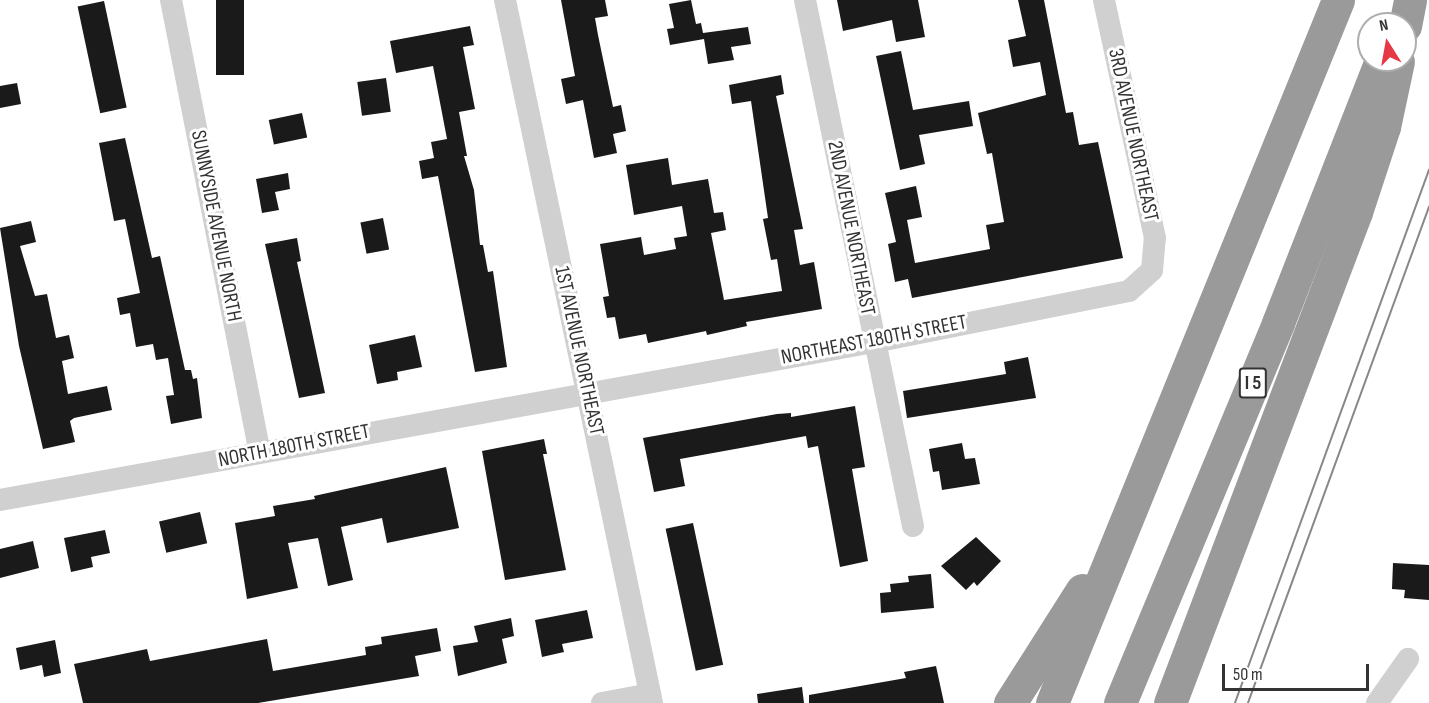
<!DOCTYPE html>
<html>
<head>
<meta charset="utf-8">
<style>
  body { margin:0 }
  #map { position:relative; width:1429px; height:703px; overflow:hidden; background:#fff; font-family:"Sofia Sans Condensed",sans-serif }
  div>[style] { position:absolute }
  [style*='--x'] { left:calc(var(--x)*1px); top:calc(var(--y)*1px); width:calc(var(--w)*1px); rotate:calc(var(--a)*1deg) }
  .building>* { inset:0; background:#1a1a1a; transform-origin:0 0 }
  .minor>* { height:22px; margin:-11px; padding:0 11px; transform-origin:11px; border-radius:11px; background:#d0d0d0 }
  .motorway>* { height:33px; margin:-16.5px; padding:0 16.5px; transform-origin:16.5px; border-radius:16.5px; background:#9a9a9a }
  .tram>* { height:1.5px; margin:-0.75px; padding:0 0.75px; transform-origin:0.75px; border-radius:0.75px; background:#888 }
  span { translate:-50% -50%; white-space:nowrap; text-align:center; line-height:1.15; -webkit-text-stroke:6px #fff; paint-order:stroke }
  .shield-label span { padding:2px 4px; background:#fff; border:2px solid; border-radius:4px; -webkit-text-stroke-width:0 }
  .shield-label { font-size:20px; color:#333; font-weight:700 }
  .street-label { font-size:21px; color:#333 }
  .north { position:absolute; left:1357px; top:12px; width:60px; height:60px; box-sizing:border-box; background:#fff; border:2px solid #adadad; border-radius:50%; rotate:349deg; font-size:16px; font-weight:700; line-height:24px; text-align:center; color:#333 }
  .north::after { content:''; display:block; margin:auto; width:21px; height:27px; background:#e63946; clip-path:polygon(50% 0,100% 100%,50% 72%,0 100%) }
  .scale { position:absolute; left:1222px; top:664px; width:147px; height:27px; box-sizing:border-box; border:3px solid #333; border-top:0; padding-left:8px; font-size:18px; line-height:21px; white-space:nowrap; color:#333; -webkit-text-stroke:4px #fff; paint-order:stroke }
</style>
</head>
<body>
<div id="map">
  <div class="building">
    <div style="left:216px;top:0;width:28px;height:75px"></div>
    <div style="clip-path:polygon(561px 0,605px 0,608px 16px,595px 18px,598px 35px,613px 107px,621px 105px,626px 131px,613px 134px,617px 153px,594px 158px,583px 100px,566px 104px,561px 79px,575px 76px)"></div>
    <div style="clip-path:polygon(691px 0,696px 24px,701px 23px,703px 33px,748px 27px,751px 44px,731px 47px,734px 60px,708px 64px,704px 39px,670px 45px,667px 29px,674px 28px,669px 4px)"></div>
    <div style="clip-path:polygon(837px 0,918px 0,925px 37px,896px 42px,892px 20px,843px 31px)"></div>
    <div style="clip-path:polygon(1018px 0,1044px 0,1066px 113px,1073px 112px,1079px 145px,1098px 142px,1123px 258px,912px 298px,908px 279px,895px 282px,888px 244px,896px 242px,885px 193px,916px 186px,922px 217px,907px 220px,915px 263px,990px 249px,986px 225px,1004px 222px,992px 153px,987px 154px,978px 113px,1046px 95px,1040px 62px,1013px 67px,1008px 40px,1026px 36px)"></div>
    <div style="left:104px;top:1px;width:109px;height:27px;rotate:78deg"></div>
    <div style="clip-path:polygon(470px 26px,474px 45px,463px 47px,475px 109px,459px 112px,467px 156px,464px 156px,474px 190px,480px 245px,483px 245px,488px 272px,493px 271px,507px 367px,475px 372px,438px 176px,422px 179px,419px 161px,434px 158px,431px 142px,447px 139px,433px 66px,396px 73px,390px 41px)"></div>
    <div style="clip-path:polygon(901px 51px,913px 110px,969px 101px,973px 126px,919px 135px,925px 164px,900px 170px,876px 56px)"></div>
    <div style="clip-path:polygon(781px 75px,784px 94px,776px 96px,803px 229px,794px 230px,800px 265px,814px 262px,822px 309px,746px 322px,747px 326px,707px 335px,706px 331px,648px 343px,646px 334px,619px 339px,615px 317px,607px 318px,603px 297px,609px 296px,600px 244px,641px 237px,644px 255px,676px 249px,674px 238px,687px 236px,682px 206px,634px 215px,626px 165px,668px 158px,672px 185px,708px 179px,714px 213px,723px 212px,726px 230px,711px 233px,724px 300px,782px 291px,777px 259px,771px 260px,763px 219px,768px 218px,751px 101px,732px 104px,729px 85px)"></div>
    <div style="left:386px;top:78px;width:34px;height:29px;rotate:82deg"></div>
    <div style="clip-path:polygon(17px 83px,21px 104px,0 108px,0 86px)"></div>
    <div style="left:302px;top:113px;width:25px;height:34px;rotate:78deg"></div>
    <div style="clip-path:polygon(125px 138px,152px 258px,160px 256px,185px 370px,191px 370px,193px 379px,197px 378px,202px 418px,171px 424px,166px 396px,174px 395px,168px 358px,156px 360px,153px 344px,136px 347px,130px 313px,120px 315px,117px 298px,140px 293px,125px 219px,114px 221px,99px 143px)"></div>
    <div style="clip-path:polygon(288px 173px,290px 189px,275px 192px,279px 210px,262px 213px,256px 179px)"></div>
    <div style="left:383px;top:218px;width:32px;height:23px;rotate:79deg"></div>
    <div style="clip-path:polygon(31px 221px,36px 242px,20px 246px,35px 296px,47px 294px,56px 338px,69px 335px,74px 358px,62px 361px,68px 394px,107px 386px,112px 410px,74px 418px,70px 421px,75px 442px,43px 449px,19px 346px,0 228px)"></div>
    <div style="clip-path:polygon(297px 238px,301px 261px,297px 262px,325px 393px,299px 398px,265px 244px)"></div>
    <div style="clip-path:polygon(415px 335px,422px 367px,397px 372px,398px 380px,377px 384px,369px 345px)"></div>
    <div style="clip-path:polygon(1028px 357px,1036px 398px,907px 418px,903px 391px,1006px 374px,1004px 362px)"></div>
    <div style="clip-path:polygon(855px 406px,865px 467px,852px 469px,868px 561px,840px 567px,818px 446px,808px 448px,806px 436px,680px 459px,685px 486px,654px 492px,643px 438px,777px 414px,791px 413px,791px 417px)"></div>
    <div style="clip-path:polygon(544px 439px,547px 454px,543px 454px,566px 570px,505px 580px,482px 451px)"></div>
    <div style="clip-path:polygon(962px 443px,965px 459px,975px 458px,980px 484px,942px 490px,939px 471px,933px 472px,929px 449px)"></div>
    <div style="clip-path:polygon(446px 467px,459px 528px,387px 543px,382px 518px,341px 527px,353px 580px,328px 586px,318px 538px,288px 543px,298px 588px,247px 599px,235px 523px,275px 516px,273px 506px,315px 499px,314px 496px)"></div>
    <div style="left:200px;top:512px;width:32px;height:42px;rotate:77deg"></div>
    <div style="left:693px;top:523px;width:145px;height:28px;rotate:78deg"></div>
    <div style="clip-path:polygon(105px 530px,110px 553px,91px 557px,93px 567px,71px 572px,64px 538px)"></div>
    <div style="clip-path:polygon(976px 537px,1001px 561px,977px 586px,974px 582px,966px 590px,941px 566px)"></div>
    <div style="clip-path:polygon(33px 541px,39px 568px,0 578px,0 549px)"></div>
    <div style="clip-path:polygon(1393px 563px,1429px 565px,1429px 600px,1404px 598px,1405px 590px,1392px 589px)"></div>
    <div style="clip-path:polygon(931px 574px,934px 608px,881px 613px,880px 593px,891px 592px,890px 584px,909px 582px,908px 576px)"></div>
    <div style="clip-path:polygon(587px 610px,593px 638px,562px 644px,564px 652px,542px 657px,535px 620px)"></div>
    <div style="clip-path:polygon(511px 618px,514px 636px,502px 639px,507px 663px,458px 676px,453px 646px,478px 642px,474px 626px)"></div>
    <div style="clip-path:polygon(437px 628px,441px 651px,415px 656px,419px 676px,258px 703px,83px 703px,74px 664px,147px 649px,150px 661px,267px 639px,273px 671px,366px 655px,365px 647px,382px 644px,381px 637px)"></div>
    <div style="clip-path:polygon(55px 640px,61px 673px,44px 677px,42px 665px,20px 670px,16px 648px)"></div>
    <div style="clip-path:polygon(936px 666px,944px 703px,809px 703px,809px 695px,906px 678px,904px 672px)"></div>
    <div style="clip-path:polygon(802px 687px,804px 703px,758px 703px,757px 694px)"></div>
  </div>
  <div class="minor">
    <div style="--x:171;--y:0;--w:461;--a:78.9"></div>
    <div style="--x:505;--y:0;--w:718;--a:78.19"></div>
    <div style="--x:805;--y:0;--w:537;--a:78.4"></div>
    <div style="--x:0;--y:500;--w:888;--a:-10.25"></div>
    <div style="--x:874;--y:342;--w:260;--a:-11.3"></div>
    <div style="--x:1129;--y:291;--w:31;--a:-42"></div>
    <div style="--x:1152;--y:270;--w:32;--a:-85"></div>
    <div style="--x:1155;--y:238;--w:243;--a:-102.1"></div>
    <div style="--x:602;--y:703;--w:49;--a:-10.6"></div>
    <div style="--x:1377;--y:703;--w:54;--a:-54.8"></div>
  </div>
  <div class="motorway">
    <div style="--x:1405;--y:26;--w:26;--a:-79"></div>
    <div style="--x:1010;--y:703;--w:134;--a:-57.5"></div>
    <div style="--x:1052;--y:703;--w:759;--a:-67.86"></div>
    <div style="--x:1120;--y:703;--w:412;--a:-67.4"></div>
    <div style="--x:1278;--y:323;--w:282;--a:-68.6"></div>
    <div style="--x:1170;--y:703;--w:525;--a:-69.25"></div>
    <div style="--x:1356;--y:212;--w:89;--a:-71.8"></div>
    <div style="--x:1384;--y:127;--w:67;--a:-78"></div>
  </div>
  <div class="tram">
    <div style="--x:1235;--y:703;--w:567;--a:-70"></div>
    <div style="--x:1248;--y:703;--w:528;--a:-69.95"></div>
  </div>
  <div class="shield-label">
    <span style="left:1253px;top:383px">I 5</span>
  </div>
  <div class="street-label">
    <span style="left:1133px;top:135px;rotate:78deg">3RD AVENUE NORTHEAST</span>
    <span style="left:216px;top:226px;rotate:79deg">SUNNYSIDE AVENUE NORTH</span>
    <span style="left:851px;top:228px;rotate:79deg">2ND AVENUE NORTHEAST</span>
    <span style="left:874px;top:340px;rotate:-11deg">NORTHEAST 180TH STREET</span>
    <span style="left:579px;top:351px;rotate:78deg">1ST AVENUE NORTHEAST</span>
    <span style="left:294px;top:446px;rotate:-11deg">NORTH 180TH STREET</span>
  </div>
  <div class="north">N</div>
  <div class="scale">50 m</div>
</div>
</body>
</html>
